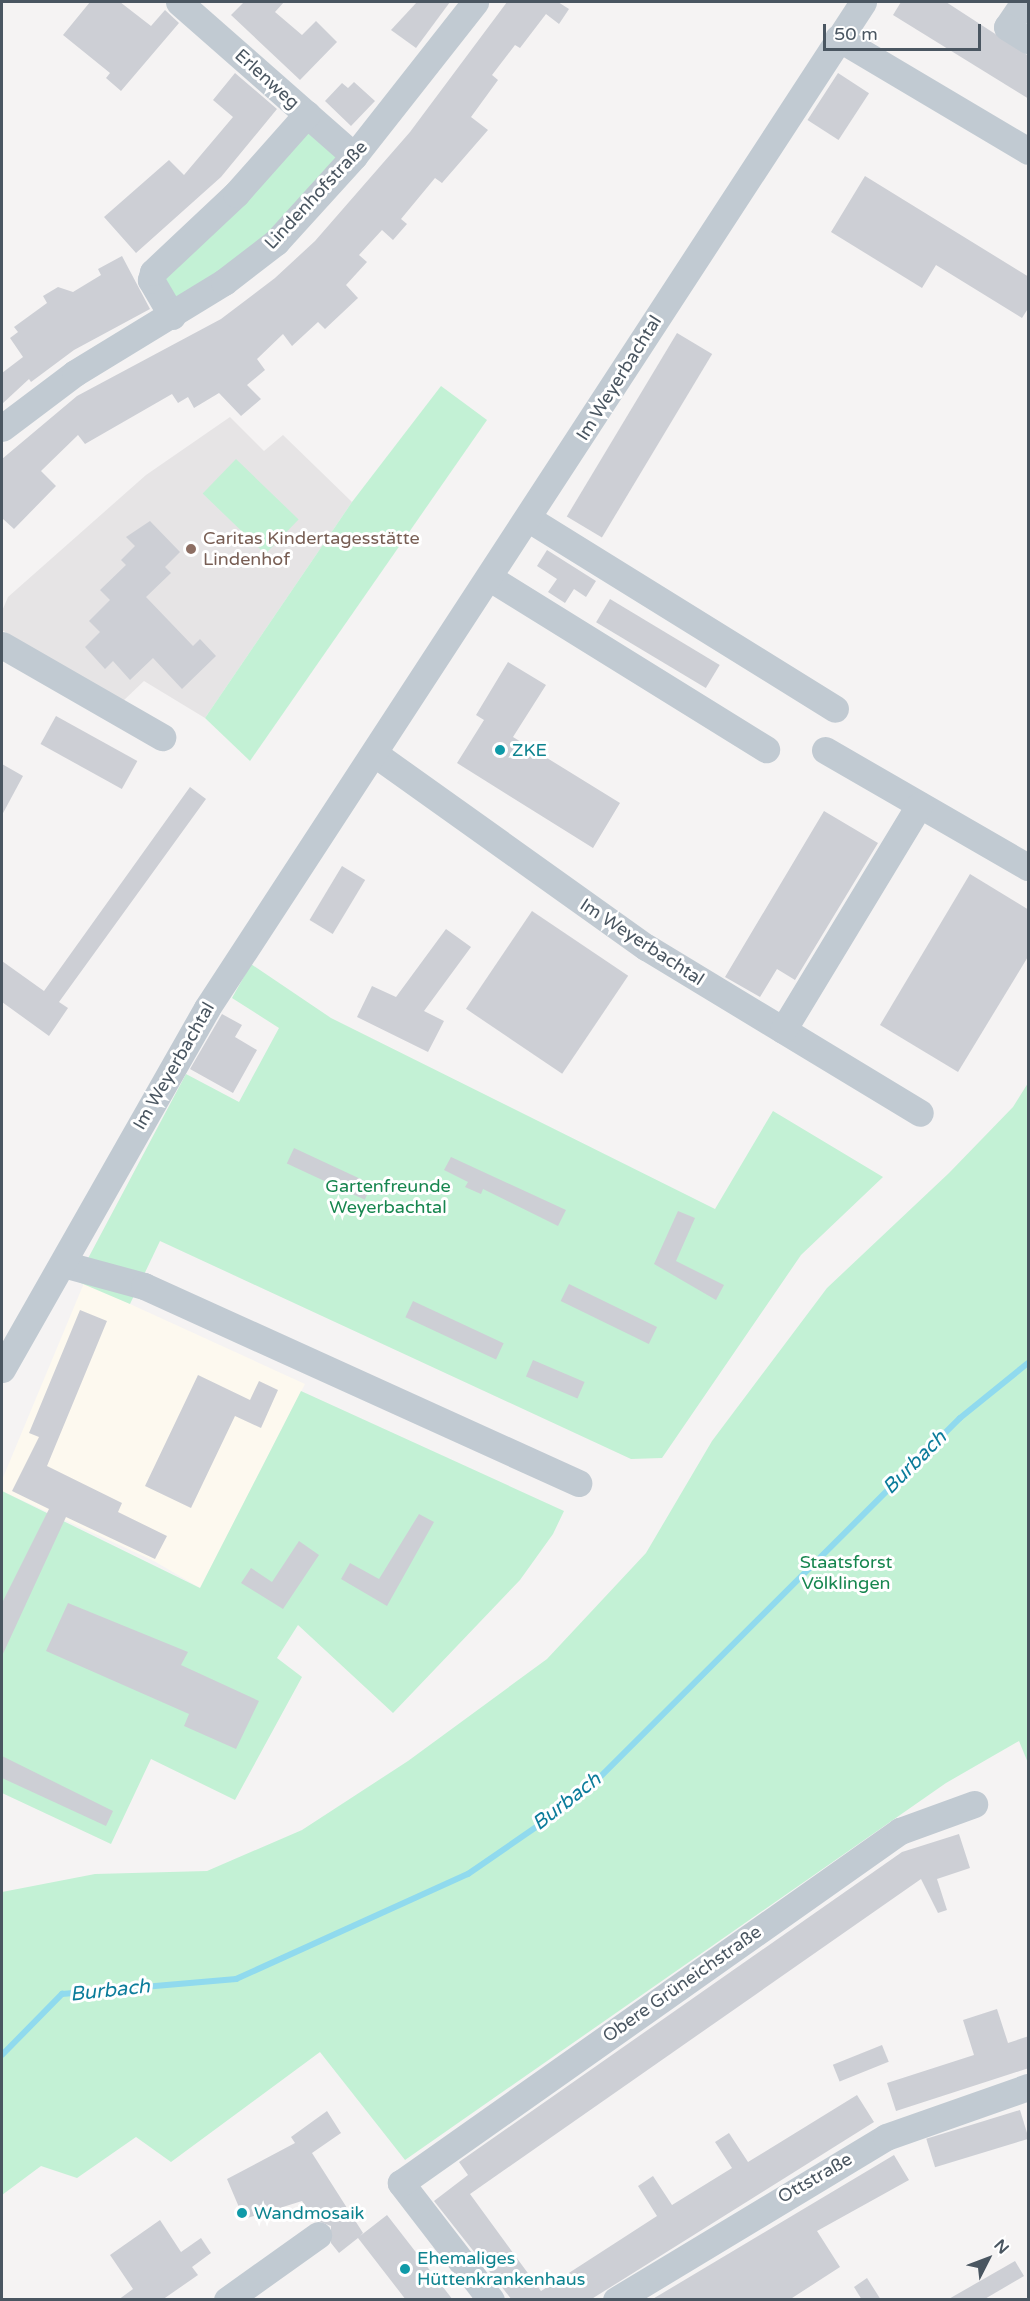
<!DOCTYPE html>
<html>
<head>
<meta charset="utf-8">
<style>
  body { margin:0 }
  #map { position:relative; width:1030px; height:2301px; overflow:hidden; background:#f5f3f3; font-family:"Varela Round",sans-serif }
  div>[style] { position:absolute }
  [style*='--x'] { left:calc(var(--x)*1px); top:calc(var(--y)*1px); width:calc(var(--w)*1px); rotate:calc(var(--a)*1deg) }
  .commercial>* { inset:0; background:#fdf9ef }
  .education>* { inset:0; background:#e6e4e5 }
  .green>* { inset:0; background:#c3f1d5; transform-origin:0 0 }
  .stream>* { height:6px; margin:-3px; padding:0 3px; transform-origin:3px; border-radius:3px; background:#90daee }
  .building>* { inset:0; background:#cdcfd5; transform-origin:0 0 }
  .minor>* { height:27px; margin:-13.5px; padding:0 13.5px; transform-origin:13.5px; border-radius:13.5px; background:#c1cad2 }
  .dots>* { width:16px; height:16px; translate:-50% -50%; box-sizing:border-box; border:3px solid #fff; border-radius:50% }
  span { translate:-50% -50%; white-space:nowrap; text-align:center; line-height:1.15; -webkit-text-stroke:6px #fff; paint-order:stroke }
  .street-label { font-size:18px; color:#4a5661 }
  .education-label { font-size:18px; color:#785e54 }
  .left { translate:0 -50%; text-align:left }
  .culture-label { font-size:18px; color:#0d838f }
  .park-label { font-size:18px; color:#17864f }
  .water-label { font-size:20px; color:#0c7c9b; font-style:italic }
  .frame { position:absolute; inset:0; border:3px solid #4a5661; pointer-events:none }
  .north { position:absolute; left:958px; top:2229px; width:60px; height:60px; -webkit-text-stroke:4px #fff; paint-order:stroke; rotate:48deg; font-size:16px; font-weight:700; line-height:24px; text-align:center; color:#4a5661 }
  .north::after { content:''; display:block; margin:auto; width:21px; height:27px; background:#4a5661; clip-path:polygon(50% 0,100% 100%,50% 72%,0 100%) }
  .scale { position:absolute; left:823px; top:24px; width:158px; height:27px; box-sizing:border-box; border:3px solid #4a5661; border-top:0; padding-left:8px; font-size:18px; line-height:21px; white-space:nowrap; color:#4a5661; -webkit-text-stroke:4px #fff; paint-order:stroke }
</style>
</head>
<body>
<div id="map">
  <div class="commercial">
    <div style="clip-path:polygon(84px 1283px,305px 1384px,200px 1588px,154px 1561px,2px 1491px,2px 1480px)"></div>
  </div>
  <div class="education">
    <div style="clip-path:polygon(230px 417px,264px 451px,283px 435px,352px 502px,205px 718px,144px 681px,122px 702px,2px 630px,2px 611px,8px 597px,146px 475px)"></div>
  </div>
  <div class="green">
    <div style="clip-path:polygon(309px 128px,340px 157px,256px 246px,174px 300px,164px 287px,167px 268px)"></div>
    <div style="clip-path:polygon(441px 386px,487px 420px,250px 761px,205px 718px,352px 502px)"></div>
    <div style="left:236px;top:459px;width:87px;height:48px;rotate:44deg"></div>
    <div style="clip-path:polygon(251px 964px,331px 1018px,715px 1209px,773px 1111px,883px 1177px,801px 1255px,662px 1458px,631px 1459px,160px 1241px,130px 1304px,76px 1281px,186px 1074px,239px 1102px,279px 1028px,232px 998px)"></div>
    <div style="clip-path:polygon(1028px 1083px,1028px 1763px,1019px 1741px,946px 1783px,405px 2160px,320px 2052px,171px 2162px,136px 2137px,77px 2178px,41px 2166px,2px 2195px,2px 1892px,95px 1874px,207px 1871px,302px 1830px,408px 1761px,547px 1659px,646px 1553px,712px 1441px,827px 1288px,949px 1173px,1013px 1107px)"></div>
    <div style="clip-path:polygon(301px 1391px,564px 1511px,553px 1534px,520px 1580px,393px 1713px,298px 1625px,277px 1658px,302px 1677px,235px 1800px,151px 1759px,111px 1844px,2px 1793px,2px 1491px,200px 1588px)"></div>
  </div>
  <div class="stream">
    <div style="--x:2;--y:2055;--w:86;--a:-45.5"></div>
    <div style="--x:62;--y:1994;--w:175;--a:-4.9"></div>
    <div style="--x:236;--y:1979;--w:255;--a:-24.4"></div>
    <div style="--x:468;--y:1874;--w:137;--a:-34.6"></div>
    <div style="--x:581;--y:1796;--w:535;--a:-44.92"></div>
    <div style="--x:960;--y:1418;--w:87;--a:-39"></div>
  </div>
  <div class="building">
    <div style="clip-path:polygon(90px 2px,120px 2px,151px 26px,165px 10px,179px 23px,121px 91px,106px 78px,110px 73px,63px 35px)"></div>
    <div style="clip-path:polygon(244px 2px,284px 2px,275px 12px,302px 35px,316px 21px,337px 42px,300px 80px,231px 15px)"></div>
    <div style="clip-path:polygon(417px 2px,450px 2px,416px 48px,391px 30px)"></div>
    <div style="clip-path:polygon(507px 2px,558px 2px,569px 9px,559px 24px,546px 14px,520px 48px,515px 45px,492px 75px,498px 80px,471px 117px,488px 130px,442px 183px,435px 178px,401px 219px,407px 224px,393px 240px,382px 230px,359px 255px,367px 262px,346px 285px,358px 298px,325px 329px,318px 322px,292px 346px,283px 334px,257px 359px,265px 370px,247px 385px,261px 399px,241px 416px,219px 393px,194px 408px,188px 397px,178px 403px,172px 394px,85px 444px,78px 435px,41px 471px,56px 486px,14px 529px,2px 518px,2px 459px,77px 396px,221px 319px,275px 278px,315px 241px,410px 132px)"></div>
    <div style="clip-path:polygon(901px 2px,946px 2px,1029px 56px,1029px 99px,893px 15px)"></div>
    <div style="clip-path:polygon(235px 73px,277px 109px,221px 177px,136px 253px,104px 217px,169px 160px,184px 175px,233px 117px,213px 100px)"></div>
    <div style="left:838px;top:73px;width:37px;height:56px;rotate:33deg"></div>
    <div style="clip-path:polygon(354px 82px,375px 101px,351px 126px,325px 101px,342px 83px,348px 88px)"></div>
    <div style="clip-path:polygon(865px 176px,1029px 277px,1029px 307px,1022px 318px,936px 265px,922px 288px,831px 232px)"></div>
    <div style="clip-path:polygon(122px 256px,150px 309px,74px 350px,31px 382px,29px 379px,2px 404px,2px 373px,23px 357px,10px 338px,18px 332px,14px 327px,47px 303px,43px 296px,58px 287px,73px 292px,101px 275px,98px 269px)"></div>
    <div style="left:677px;top:333px;width:41px;height:214px;rotate:31deg"></div>
    <div style="clip-path:polygon(150px 521px,180px 552px,165px 567px,171px 573px,146px 597px,193px 646px,200px 639px,216px 656px,182px 689px,153px 658px,130px 680px,113px 661px,105px 669px,85px 647px,100px 632px,89px 621px,110px 600px,100px 590px,126px 565px,121px 560px,135px 546px,126px 537px)"></div>
    <div style="clip-path:polygon(547px 550px,596px 581px,586px 597px,574px 589px,565px 603px,548px 592px,557px 579px,537px 566px)"></div>
    <div style="left:610px;top:599px;width:128px;height:27px;rotate:31deg"></div>
    <div style="clip-path:polygon(508px 662px,546px 685px,513px 737px,620px 803px,593px 848px,457px 763px,484px 720px,476px 715px)"></div>
    <div style="left:56px;top:716px;width:93px;height:32px;rotate:29deg"></div>
    <div style="clip-path:polygon(2px 764px,23px 776px,2px 815px)"></div>
    <div style="clip-path:polygon(190px 787px,206px 799px,59px 1002px,68px 1008px,49px 1036px,2px 1002px,2px 961px,44px 991px)"></div>
    <div style="clip-path:polygon(824px 811px,878px 843px,795px 980px,777px 969px,760px 997px,725px 977px)"></div>
    <div style="left:342px;top:866px;width:27px;height:63px;rotate:31deg"></div>
    <div style="clip-path:polygon(970px 874px,1029px 910px,1029px 955px,958px 1072px,880px 1025px)"></div>
    <div style="left:532px;top:911px;width:116px;height:118px;rotate:34deg"></div>
    <div style="clip-path:polygon(446px 929px,471px 947px,424px 1011px,444px 1021px,428px 1052px,357px 1017px,372px 986px,396px 997px)"></div>
    <div style="clip-path:polygon(222px 1014px,242px 1025px,235px 1037px,257px 1050px,233px 1093px,190px 1069px)"></div>
    <div style="left:294px;top:1148px;width:86px;height:17px;rotate:25deg"></div>
    <div style="clip-path:polygon(451px 1157px,566px 1210px,558px 1226px,483px 1189px,481px 1194px,465px 1187px,468px 1182px,444px 1170px)"></div>
    <div style="clip-path:polygon(678px 1211px,695px 1218px,676px 1261px,724px 1285px,716px 1300px,654px 1264px)"></div>
    <div style="left:569px;top:1284px;width:98px;height:19px;rotate:26deg"></div>
    <div style="left:413px;top:1301px;width:100px;height:18px;rotate:25deg"></div>
    <div style="clip-path:polygon(80px 1310px,107px 1321px,47px 1466px,122px 1503px,118px 1512px,167px 1536px,155px 1559px,66px 1517px,2px 1656px,2px 1603px,49px 1509px,12px 1491px,39px 1437px,29px 1433px)"></div>
    <div style="left:533px;top:1360px;width:56px;height:18px;rotate:23deg"></div>
    <div style="clip-path:polygon(198px 1375px,250px 1400px,259px 1381px,278px 1390px,261px 1428px,235px 1416px,191px 1508px,145px 1486px)"></div>
    <div style="clip-path:polygon(419px 1514px,434px 1522px,387px 1606px,341px 1579px,350px 1563px,379px 1579px)"></div>
    <div style="clip-path:polygon(299px 1541px,319px 1555px,283px 1609px,241px 1583px,251px 1568px,272px 1582px)"></div>
    <div style="clip-path:polygon(68px 1603px,188px 1652px,181px 1665px,259px 1701px,236px 1749px,184px 1726px,189px 1714px,46px 1651px)"></div>
    <div style="clip-path:polygon(2px 1756px,113px 1811px,106px 1826px,2px 1778px)"></div>
    <div style="clip-path:polygon(959px 1834px,970px 1868px,937px 1879px,947px 1910px,938px 1913px,921px 1879px,470px 2194px,541px 2291px,657px 2216px,638px 2186px,653px 2176px,672px 2205px,732px 2168px,715px 2142px,729px 2133px,748px 2162px,857px 2095px,874px 2122px,590px 2300px,512px 2300px,434px 2201px,468px 2175px,459px 2162px,902px 1852px)"></div>
    <div style="clip-path:polygon(997px 2009px,1008px 2043px,1029px 2036px,1029px 2068px,896px 2111px,887px 2083px,974px 2055px,963px 2020px)"></div>
    <div style="left:882px;top:2045px;width:18px;height:53px;rotate:68deg"></div>
    <div style="left:1020px;top:2110px;width:30px;height:98px;rotate:73deg"></div>
    <div style="clip-path:polygon(327px 2111px,341px 2133px,312px 2153px,363px 2233px,360px 2236px,387px 2215px,453px 2300px,406px 2300px,358px 2238px,339px 2253px,331px 2243px,331px 2226px,315px 2220px,302px 2201px,244px 2219px,227px 2179px,295px 2143px,291px 2137px)"></div>
    <div style="clip-path:polygon(894px 2155px,909px 2180px,817px 2231px,840px 2267px,789px 2300px,651px 2300px)"></div>
    <div style="clip-path:polygon(160px 2220px,181px 2252px,201px 2238px,211px 2253px,192px 2267px,198px 2275px,162px 2300px,118px 2300px,133px 2289px,110px 2255px)"></div>
    <div style="clip-path:polygon(1015px 2261px,1024px 2276px,983px 2300px,947px 2300px)"></div>
    <div style="clip-path:polygon(867px 2278px,881px 2300px,862px 2300px,854px 2287px)"></div>
  </div>
  <div class="minor">
    <div style="--x:179;--y:2;--w:233;--a:41.3"></div>
    <div style="--x:1024;--y:2;--w:30;--a:124"></div>
    <div style="--x:1007;--y:27;--w:25;--a:32"></div>
    <div style="--x:838;--y:38;--w:221;--a:30.7"></div>
    <div style="--x:172;--y:316;--w:42;--a:-120.3"></div>
    <div style="--x:151;--y:280;--w:8;--a:-76"></div>
    <div style="--x:153;--y:272;--w:114;--a:-43.2"></div>
    <div style="--x:236;--y:194;--w:107;--a:-48.4"></div>
    <div style="--x:2;--y:428;--w:91;--a:-37"></div>
    <div style="--x:75;--y:373;--w:175;--a:-31.4"></div>
    <div style="--x:224;--y:282;--w:66;--a:-37.6"></div>
    <div style="--x:276;--y:242;--w:116;--a:-47.8"></div>
    <div style="--x:354;--y:156;--w:196;--a:-51.8"></div>
    <div style="--x:529;--y:519;--w:360;--a:31.8"></div>
    <div style="--x:490;--y:578;--w:325;--a:31.8"></div>
    <div style="--x:2;--y:645;--w:185;--a:29.9"></div>
    <div style="--x:825;--y:750;--w:234;--a:30"></div>
    <div style="--x:375;--y:754;--w:333;--a:35.5"></div>
    <div style="--x:646;--y:947;--w:320;--a:31.2"></div>
    <div style="--x:783;--y:1030;--w:263;--a:-58.8"></div>
    <div style="--x:63;--y:1264;--w:84;--a:15.2"></div>
    <div style="--x:144;--y:1286;--w:477;--a:24.4"></div>
    <div style="--x:2;--y:1369;--w:415;--a:-60.4"></div>
    <div style="--x:207;--y:1008;--w:1201;--a:-56.89"></div>
    <div style="--x:227;--y:2300;--w:112;--a:-35.5"></div>
    <div style="--x:491;--y:2300;--w:148;--a:-127.6"></div>
    <div style="--x:401;--y:2183;--w:611;--a:-35.2"></div>
    <div style="--x:900;--y:1831;--w:79;--a:-20"></div>
    <div style="--x:616;--y:2300;--w:315;--a:-31.1"></div>
    <div style="--x:886;--y:2137;--w:151;--a:-19.4"></div>
  </div>
  <div class="dots">
    <div style="left:191px;top:549px;background:#8d6e63"></div>
    <div style="left:500px;top:750px;background:#0f9aa8"></div>
    <div style="left:242px;top:2213px;background:#0f9aa8"></div>
    <div style="left:405px;top:2269px;background:#0f9aa8"></div>
  </div>
  <div class="street-label">
    <span style="left:267px;top:79px;rotate:42deg">Erlenweg</span>
    <span style="left:316px;top:195px;rotate:-47deg">Lindenhofstraße</span>
    <span style="left:619px;top:378px;rotate:-58deg">Im Weyerbachtal</span>
    <span style="left:642px;top:942px;rotate:33deg">Im Weyerbachtal</span>
    <span style="left:174px;top:1066px;rotate:-60deg">Im Weyerbachtal</span>
    <span style="left:682px;top:1984px;rotate:-35deg">Obere Grüneichstraße</span>
    <span style="left:815px;top:2178px;rotate:-30deg">Ottstraße</span>
  </div>
  <div class="education-label">
    <span class="left" style="left:203px;top:549px">Caritas Kindertagesstätte<br>Lindenhof</span>
  </div>
  <div class="culture-label">
    <span class="left" style="left:512px;top:750px">ZKE</span>
    <span class="left" style="left:254px;top:2213px">Wandmosaik</span>
    <span class="left" style="left:417px;top:2269px">Ehemaliges<br>Hüttenkrankenhaus</span>
  </div>
  <div class="park-label">
    <span style="left:388px;top:1197px">Gartenfreunde<br>Weyerbachtal</span>
    <span style="left:846px;top:1573px">Staatsforst<br>Völklingen</span>
  </div>
  <div class="water-label">
    <span style="left:915px;top:1463px;rotate:-45deg">Burbach</span>
    <span style="left:567px;top:1802px;rotate:-38deg">Burbach</span>
    <span style="left:110px;top:1991px;rotate:-6deg">Burbach</span>
  </div>
  <div class="frame"></div>
  <div class="north">N</div>
  <div class="scale">50 m</div>
</div>
</body>
</html>
